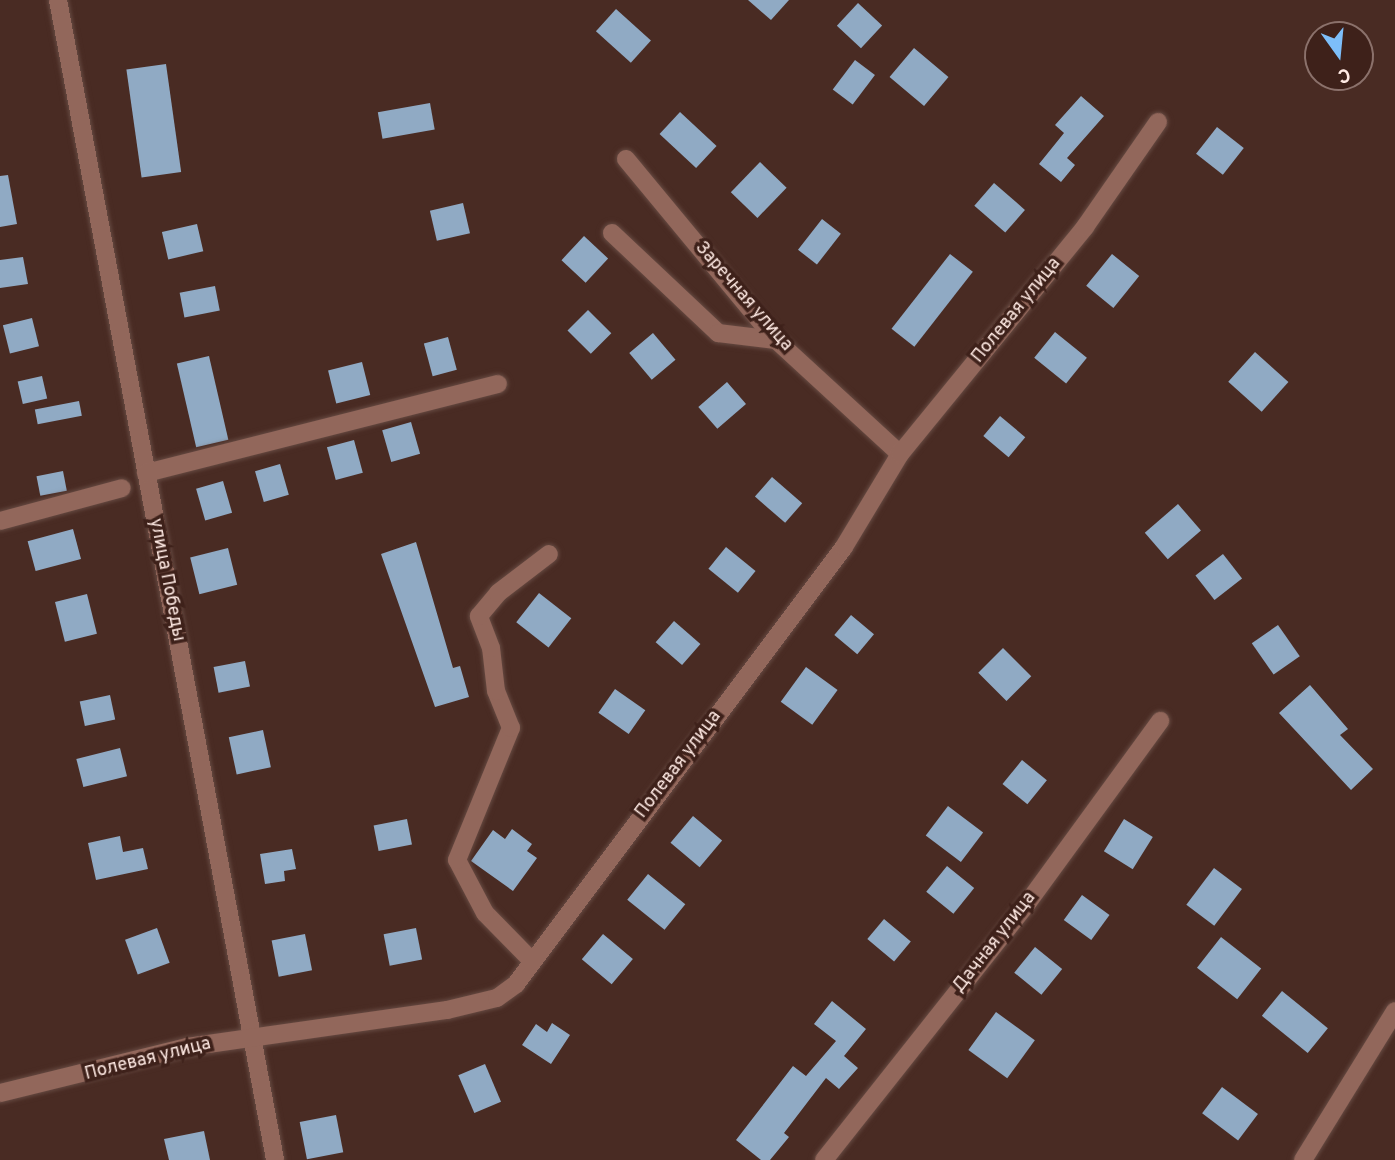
<!DOCTYPE html>
<html>
<head>
<meta charset="utf-8">
<style>
  body { margin:0 }
  #map { position:relative; width:1395px; height:1160px; overflow:hidden; background:#492b23; font-family:Overpass,sans-serif }
  div>[style] { position:absolute }
  [style*='--x'] { left:calc(var(--x)*1px); top:calc(var(--y)*1px); width:calc(var(--w)*1px); rotate:calc(var(--a)*1deg) }
  .building>* { inset:0; background:#90aac4; transform-origin:0 0 }
  .roads { filter:drop-shadow(0 0 2px #664a42) drop-shadow(0 0 2px #664a42) }
  .minor>* { height:18px; margin:-9px; padding:0 9px; transform-origin:9px; border-radius:9px; background:#92675b }
  span { translate:-50% -50%; white-space:nowrap; text-align:center; line-height:1.15; -webkit-text-stroke:7px #3e211a; paint-order:stroke }
  .street-label { font-size:18px; color:#ffeae4 }
  .north { position:absolute; left:1304px; top:21px; width:70px; height:70px; box-sizing:border-box; background:#3e211a; border:2px solid #8b716b; border-radius:50%; rotate:165deg; font-size:19px; font-weight:700; line-height:28px; text-align:center; color:#ffeae4 }
  .north::after { content:''; display:block; margin:auto; width:24px; height:32px; background:#7dbef9; clip-path:polygon(50% 0,100% 100%,50% 72%,0 100%) }
</style>
</head>
<body>
<div id="map">
  <div class="building">
    <div style="clip-path:polygon(748px 0,789px 0,771px 20px)"></div>
    <div style="left:858px;top:3px;width:33px;height:31px;rotate:43deg"></div>
    <div style="left:616px;top:9px;width:47px;height:30px;rotate:42deg"></div>
    <div style="left:914px;top:48px;width:45px;height:38px;rotate:40deg"></div>
    <div style="left:855px;top:60px;width:25px;height:37px;rotate:37deg"></div>
    <div style="left:166px;top:64px;width:109px;height:40px;rotate:82deg"></div>
    <div style="clip-path:polygon(1081px 96px,1104px 116px,1067px 158px,1075px 165px,1061px 182px,1039px 164px,1064px 133px,1055px 125px)"></div>
    <div style="left:430px;top:103px;width:27px;height:53px;rotate:80deg"></div>
    <div style="left:680px;top:112px;width:50px;height:30px;rotate:43deg"></div>
    <div style="left:1217px;top:127px;width:34px;height:34px;rotate:38deg"></div>
    <div style="left:760px;top:162px;width:37px;height:42px;rotate:44deg"></div>
    <div style="clip-path:polygon(8px 175px,17px 224px,0 227px,0 176px)"></div>
    <div style="left:994px;top:183px;width:41px;height:30px;rotate:41deg"></div>
    <div style="left:463px;top:203px;width:31px;height:34px;rotate:77deg"></div>
    <div style="left:822px;top:219px;width:24px;height:39px;rotate:38deg"></div>
    <div style="left:197px;top:224px;width:28px;height:36px;rotate:77deg"></div>
    <div style="left:584px;top:236px;width:33px;height:33px;rotate:43deg"></div>
    <div style="left:950px;top:254px;width:29px;height:95px;rotate:38deg"></div>
    <div style="left:1112px;top:254px;width:35px;height:41px;rotate:39deg"></div>
    <div style="clip-path:polygon(23px 257px,28px 284px,0 288px,0 260px)"></div>
    <div style="left:215px;top:286px;width:25px;height:36px;rotate:79deg"></div>
    <div style="left:588px;top:310px;width:33px;height:29px;rotate:45deg"></div>
    <div style="left:32px;top:318px;width:29px;height:30px;rotate:76deg"></div>
    <div style="left:1055px;top:332px;width:41px;height:33px;rotate:39deg"></div>
    <div style="left:653px;top:333px;width:35px;height:31px;rotate:50deg"></div>
    <div style="left:448px;top:337px;width:34px;height:25px;rotate:75deg"></div>
    <div style="left:1255px;top:352px;width:45px;height:40px;rotate:42deg"></div>
    <div style="left:209px;top:356px;width:86px;height:33px;rotate:77deg"></div>
    <div style="left:362px;top:362px;width:34px;height:35px;rotate:76deg"></div>
    <div style="left:42px;top:376px;width:23px;height:25px;rotate:77deg"></div>
    <div style="left:727px;top:382px;width:29px;height:38px;rotate:49deg"></div>
    <div style="left:79px;top:401px;width:15px;height:45px;rotate:79deg"></div>
    <div style="left:1000px;top:416px;width:33px;height:26px;rotate:40deg"></div>
    <div style="left:411px;top:422px;width:33px;height:30px;rotate:74deg"></div>
    <div style="left:354px;top:440px;width:34px;height:28px;rotate:75deg"></div>
    <div style="left:280px;top:464px;width:32px;height:26px;rotate:74deg"></div>
    <div style="left:63px;top:471px;width:20px;height:27px;rotate:79deg"></div>
    <div style="left:772px;top:477px;width:40px;height:26px;rotate:41deg"></div>
    <div style="left:223px;top:481px;width:33px;height:28px;rotate:74deg"></div>
    <div style="left:1178px;top:504px;width:35px;height:44px;rotate:49deg"></div>
    <div style="left:73px;top:529px;width:31px;height:47px;rotate:75deg"></div>
    <div style="clip-path:polygon(416px 542px,453px 668px,460px 666px,469px 697px,435px 707px,381px 554px)"></div>
    <div style="left:726px;top:547px;width:38px;height:28px;rotate:39deg"></div>
    <div style="left:228px;top:548px;width:38px;height:39px;rotate:76deg"></div>
    <div style="left:1223px;top:554px;width:31px;height:35px;rotate:52deg"></div>
    <div style="left:539px;top:593px;width:41px;height:37px;rotate:38deg"></div>
    <div style="left:87px;top:594px;width:41px;height:33px;rotate:76deg"></div>
    <div style="left:851px;top:615px;width:30px;height:26px;rotate:40deg"></div>
    <div style="left:674px;top:621px;width:35px;height:28px;rotate:41deg"></div>
    <div style="left:1278px;top:625px;width:38px;height:32px;rotate:55deg"></div>
    <div style="left:1003px;top:648px;width:40px;height:35px;rotate:45deg"></div>
    <div style="left:245px;top:661px;width:26px;height:32px;rotate:79deg"></div>
    <div style="left:806px;top:667px;width:39px;height:43px;rotate:36deg"></div>
    <div style="clip-path:polygon(1310px 685px,1348px 729px,1340px 735px,1373px 769px,1351px 790px,1279px 713px)"></div>
    <div style="left:615px;top:689px;width:37px;height:29px;rotate:35deg"></div>
    <div style="left:110px;top:695px;width:25px;height:31px;rotate:78deg"></div>
    <div style="left:263px;top:730px;width:38px;height:35px;rotate:78deg"></div>
    <div style="left:120px;top:748px;width:29px;height:45px;rotate:76deg"></div>
    <div style="left:1022px;top:760px;width:32px;height:31px;rotate:39deg"></div>
    <div style="left:948px;top:806px;width:44px;height:37px;rotate:37deg"></div>
    <div style="left:693px;top:816px;width:38px;height:35px;rotate:40deg"></div>
    <div style="left:407px;top:819px;width:26px;height:34px;rotate:79deg"></div>
    <div style="left:1124px;top:819px;width:34px;height:38px;rotate:32deg"></div>
    <div style="clip-path:polygon(512px 829px,532px 844px,527px 851px,537px 858px,513px 891px,471px 861px,493px 830px,505px 839px)"></div>
    <div style="clip-path:polygon(120px 836px,123px 852px,143px 848px,148px 869px,96px 880px,88px 843px)"></div>
    <div style="clip-path:polygon(292px 849px,296px 869px,284px 871px,285px 881px,265px 884px,260px 854px)"></div>
    <div style="left:947px;top:866px;width:35px;height:33px;rotate:39deg"></div>
    <div style="left:1214px;top:868px;width:35px;height:46px;rotate:37deg"></div>
    <div style="left:648px;top:874px;width:48px;height:33px;rotate:39deg"></div>
    <div style="left:1082px;top:895px;width:34px;height:31px;rotate:36deg"></div>
    <div style="left:884px;top:919px;width:35px;height:26px;rotate:40deg"></div>
    <div style="left:157px;top:928px;width:37px;height:34px;rotate:70deg"></div>
    <div style="left:416px;top:928px;width:32px;height:33px;rotate:79deg"></div>
    <div style="left:305px;top:934px;width:37px;height:34px;rotate:79deg"></div>
    <div style="left:603px;top:934px;width:39px;height:33px;rotate:40deg"></div>
    <div style="left:1221px;top:937px;width:51px;height:39px;rotate:38deg"></div>
    <div style="left:1035px;top:947px;width:35px;height:33px;rotate:39deg"></div>
    <div style="left:1282px;top:991px;width:59px;height:32px;rotate:39deg"></div>
    <div style="clip-path:polygon(832px 1001px,866px 1029px,844px 1056px,858px 1068px,839px 1089px,826px 1078px,784px 1133px,789px 1137px,770px 1160px,761px 1160px,736px 1140px,793px 1066px,806px 1076px,836px 1041px,814px 1024px)"></div>
    <div style="left:996px;top:1012px;width:48px;height:47px;rotate:36deg"></div>
    <div style="clip-path:polygon(552px 1023px,570px 1035px,551px 1064px,522px 1045px,536px 1024px,547px 1032px)"></div>
    <div style="left:485px;top:1064px;width:41px;height:29px;rotate:67deg"></div>
    <div style="left:1222px;top:1087px;width:45px;height:33px;rotate:37deg"></div>
    <div style="left:336px;top:1115px;width:38px;height:37px;rotate:79deg"></div>
    <div style="clip-path:polygon(204px 1131px,210px 1160px,169px 1160px,164px 1139px)"></div>
  </div>
  <div class="roads">
    <div class="minor">
      <div style="--x:58;--y:0;--w:1180;--a:79.4"></div>
      <div style="--x:626;--y:159;--w:235;--a:50.4"></div>
      <div style="--x:776;--y:340;--w:168;--a:42.6"></div>
      <div style="--x:612;--y:233;--w:146;--a:43.3"></div>
      <div style="--x:718;--y:333;--w:58;--a:6.9"></div>
      <div style="--x:146;--y:473;--w:363;--a:-14.2"></div>
      <div style="--x:0;--y:521;--w:126;--a:-15.1"></div>
      <div style="--x:532;--y:961;--w:67;--a:-134.4"></div>
      <div style="--x:485;--y:913;--w:60;--a:-117.8"></div>
      <div style="--x:457;--y:860;--w:143;--a:-67.8"></div>
      <div style="--x:511;--y:728;--w:40;--a:-112"></div>
      <div style="--x:496;--y:691;--w:43;--a:-96.6"></div>
      <div style="--x:491;--y:648;--w:34;--a:-111"></div>
      <div style="--x:479;--y:616;--w:30;--a:-50"></div>
      <div style="--x:498;--y:593;--w:64;--a:-37.4"></div>
      <div style="--x:0;--y:1093;--w:193;--a:-13.8"></div>
      <div style="--x:187;--y:1047;--w:263;--a:-8.1"></div>
      <div style="--x:447;--y:1010;--w:51;--a:-13.5"></div>
      <div style="--x:497;--y:998;--w:24;--a:-36"></div>
      <div style="--x:516;--y:984;--w:546;--a:-53.11"></div>
      <div style="--x:844;--y:547;--w:109;--a:-58.9"></div>
      <div style="--x:900;--y:454;--w:293;--a:-50.8"></div>
      <div style="--x:1085;--y:227;--w:128;--a:-55.2"></div>
      <div style="--x:824;--y:1160;--w:325;--a:-51.6"></div>
      <div style="--x:1026;--y:905;--w:228;--a:-53.9"></div>
      <div style="--x:1303;--y:1160;--w:175;--a:-58.3"></div>
    </div>
  </div>
  <div class="street-label">
    <span style="left:743px;top:297px;rotate:49deg">Заречная улица</span>
    <span style="left:1017px;top:311px;rotate:-51deg">Полевая улица</span>
    <span style="left:166px;top:580px;rotate:79deg">улица Победы</span>
    <span style="left:679px;top:765px;rotate:-53deg">Полевая улица</span>
    <span style="left:995px;top:943px;rotate:-52deg">Дачная улица</span>
    <span style="left:148px;top:1060px;rotate:-14deg">Полевая улица</span>
  </div>
  <div class="north">С</div>
</div>
</body>
</html>
